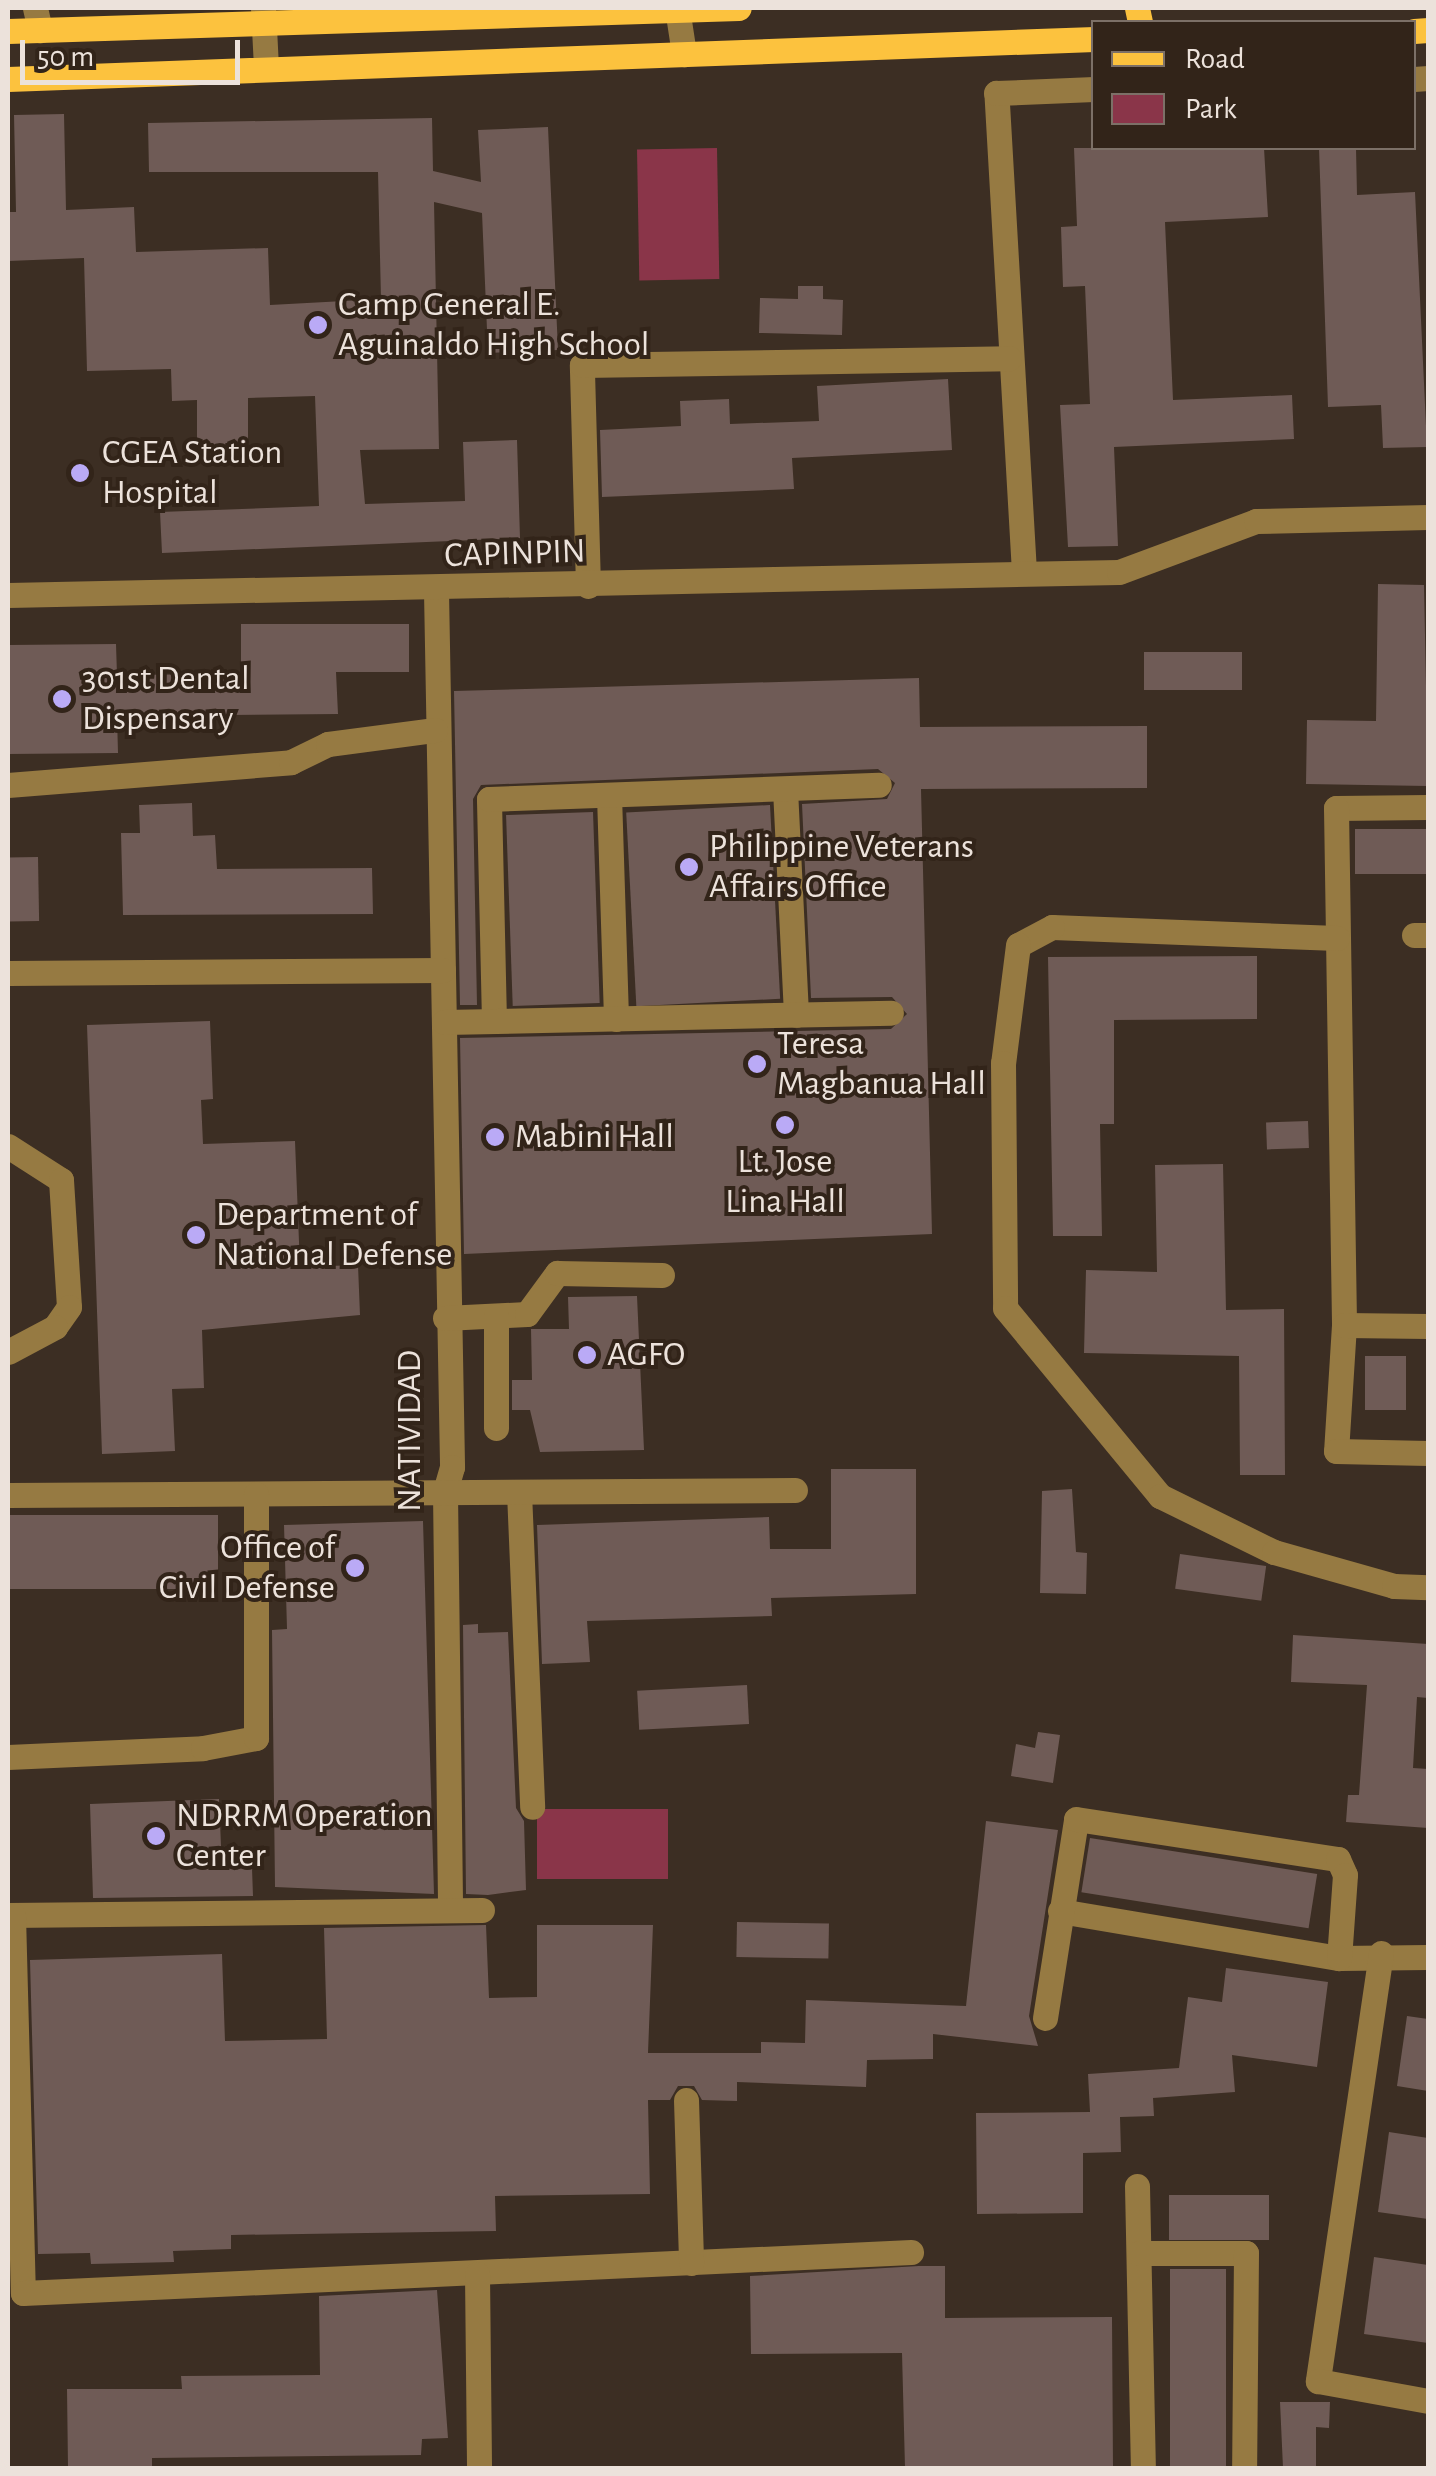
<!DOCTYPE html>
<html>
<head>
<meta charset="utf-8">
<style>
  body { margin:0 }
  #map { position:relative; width:1436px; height:2476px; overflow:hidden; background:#3c2e23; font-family:"Alegreya Sans",sans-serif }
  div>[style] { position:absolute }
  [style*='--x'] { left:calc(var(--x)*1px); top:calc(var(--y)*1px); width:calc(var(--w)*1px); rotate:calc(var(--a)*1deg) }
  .green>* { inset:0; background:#8a3549; transform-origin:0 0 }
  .building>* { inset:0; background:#6f5b56; transform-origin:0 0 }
  .minor>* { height:25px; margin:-12.5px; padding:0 12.5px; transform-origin:12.5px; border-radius:12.5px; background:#967a42 }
  .major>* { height:25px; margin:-12.5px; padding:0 12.5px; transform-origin:12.5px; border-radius:12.5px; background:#fcc23e }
  .dots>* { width:28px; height:28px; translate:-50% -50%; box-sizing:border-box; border:5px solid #322419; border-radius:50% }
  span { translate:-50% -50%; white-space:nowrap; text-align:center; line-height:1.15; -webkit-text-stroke:8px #322419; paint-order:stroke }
  .poi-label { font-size:35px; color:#ece2db }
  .left { translate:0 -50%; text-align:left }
  .right { translate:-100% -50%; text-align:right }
  .street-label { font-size:35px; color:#ece2db }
  .frame { position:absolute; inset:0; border:10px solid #ece2db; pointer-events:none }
  .legend { position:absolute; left:1091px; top:20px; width:325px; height:130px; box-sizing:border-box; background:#322419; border:2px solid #7c7067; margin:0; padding:12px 18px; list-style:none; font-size:30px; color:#ece2db }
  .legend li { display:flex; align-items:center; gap:20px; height:50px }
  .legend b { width:50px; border:2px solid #7c7067 }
  .scale { position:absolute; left:20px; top:40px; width:220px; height:45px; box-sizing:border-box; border:5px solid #ece2db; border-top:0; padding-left:12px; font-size:30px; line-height:35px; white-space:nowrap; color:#ece2db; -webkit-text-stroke:8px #322419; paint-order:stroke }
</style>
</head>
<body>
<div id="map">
  <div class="green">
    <div style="left:717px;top:148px;width:131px;height:80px;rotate:89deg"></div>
    <div style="left:537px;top:1809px;width:131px;height:70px"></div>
  </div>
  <div class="building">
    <div style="clip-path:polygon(64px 114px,66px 210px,134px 207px,136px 252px,268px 248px,270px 305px,381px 299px,378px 172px,149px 172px,148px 123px,432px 118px,433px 171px,481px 182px,478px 130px,548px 127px,558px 350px,488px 353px,482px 213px,434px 202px,439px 449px,360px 450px,365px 504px,465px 501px,463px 442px,517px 440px,520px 538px,162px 553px,160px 512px,319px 506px,315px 396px,248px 398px,248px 448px,197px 447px,197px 400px,172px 401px,171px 369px,87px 371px,84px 258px,8px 261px,8px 212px,16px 212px,14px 115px)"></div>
    <div style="clip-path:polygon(1074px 148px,1264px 148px,1268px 217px,1165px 222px,1173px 400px,1292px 395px,1294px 439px,1114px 447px,1118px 546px,1068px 547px,1060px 405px,1090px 404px,1085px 286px,1063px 287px,1061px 227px,1077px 226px)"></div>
    <div style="clip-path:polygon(1319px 148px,1356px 148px,1357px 195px,1415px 192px,1427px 447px,1383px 448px,1381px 405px,1328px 407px)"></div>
    <div style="clip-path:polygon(798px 286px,823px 286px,823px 299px,843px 300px,842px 335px,759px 333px,760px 298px,798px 299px)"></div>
    <div style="clip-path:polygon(948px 379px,952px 450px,792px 458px,794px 489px,602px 497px,600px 430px,681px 426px,680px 401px,729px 399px,730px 424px,819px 421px,817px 386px)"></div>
    <div style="clip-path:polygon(1378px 584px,1424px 585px,1428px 786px,1306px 784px,1307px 720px,1376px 721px)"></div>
    <div style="clip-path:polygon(241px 624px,409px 624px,409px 672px,336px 672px,338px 714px,117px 716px,118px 753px,8px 754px,8px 645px,116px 644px,117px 675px,241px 674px)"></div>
    <div style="left:1144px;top:652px;width:98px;height:38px"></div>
    <div style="clip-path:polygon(919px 678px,920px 727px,1147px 726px,1147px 788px,921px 789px,932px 1234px,464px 1254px,460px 1038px,891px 1029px,907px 1014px,892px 997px,811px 998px,802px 804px,887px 799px,895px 783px,878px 769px,481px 785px,473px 799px,477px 1005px,460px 1005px,454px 691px)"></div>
    <div style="clip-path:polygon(192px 803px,193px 836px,215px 835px,217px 869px,372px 868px,373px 914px,123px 915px,121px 833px,140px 833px,139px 805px)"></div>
    <div style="left:770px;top:805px;width:194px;height:144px;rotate:87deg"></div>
    <div style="left:593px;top:812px;width:191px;height:87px;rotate:88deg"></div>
    <div style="left:1428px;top:829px;width:45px;height:73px;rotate:90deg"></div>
    <div style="left:38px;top:857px;width:64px;height:30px;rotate:89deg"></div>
    <div style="clip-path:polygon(1257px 956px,1257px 1019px,1114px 1020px,1114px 1124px,1100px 1124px,1102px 1236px,1053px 1236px,1048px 957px)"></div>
    <div style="clip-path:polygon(210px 1021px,213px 1099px,201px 1100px,203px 1144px,295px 1141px,300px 1267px,358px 1265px,360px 1315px,202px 1330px,204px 1388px,172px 1389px,175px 1451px,102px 1454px,87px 1025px)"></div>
    <div style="left:1308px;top:1121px;width:27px;height:42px;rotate:88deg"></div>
    <div style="clip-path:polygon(1223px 1164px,1226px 1310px,1284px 1309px,1285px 1475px,1240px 1475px,1239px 1356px,1084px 1353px,1086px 1270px,1157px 1272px,1155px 1165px)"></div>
    <div style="clip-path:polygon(637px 1296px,644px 1450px,540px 1452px,530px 1410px,512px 1410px,512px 1380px,532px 1380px,531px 1329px,569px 1329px,568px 1297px)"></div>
    <div style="left:1365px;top:1356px;width:41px;height:54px"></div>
    <div style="clip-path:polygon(831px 1469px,916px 1469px,916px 1594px,771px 1598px,772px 1616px,587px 1621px,590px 1662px,542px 1664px,537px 1525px,769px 1517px,770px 1549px,831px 1549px)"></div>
    <div style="clip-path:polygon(1072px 1489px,1076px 1552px,1087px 1553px,1086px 1594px,1040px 1593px,1042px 1491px)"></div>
    <div style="left:218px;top:1515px;width:74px;height:210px;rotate:90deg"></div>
    <div style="clip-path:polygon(423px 1521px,434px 1894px,275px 1887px,272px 1630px,287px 1629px,284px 1525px)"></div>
    <div style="left:1180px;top:1554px;width:87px;height:35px;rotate:8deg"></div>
    <div style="clip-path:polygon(478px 1624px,478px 1633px,508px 1632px,516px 1808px,524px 1821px,526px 1890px,488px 1895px,466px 1894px,463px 1625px)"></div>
    <div style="clip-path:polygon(1293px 1635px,1428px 1644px,1428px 1698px,1417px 1697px,1413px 1768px,1428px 1769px,1428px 1828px,1346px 1822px,1348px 1795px,1359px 1795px,1367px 1685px,1291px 1682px)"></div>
    <div style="left:747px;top:1685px;width:39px;height:110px;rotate:87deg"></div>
    <div style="clip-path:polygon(1038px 1732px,1060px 1735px,1053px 1783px,1011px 1776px,1016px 1744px,1035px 1748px)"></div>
    <div style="clip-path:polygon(219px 1799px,222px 1869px,252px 1868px,253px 1896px,93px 1898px,90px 1804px)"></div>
    <div style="clip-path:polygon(986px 1821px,1058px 1830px,1029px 2016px,1038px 2046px,933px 2034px,933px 2059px,867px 2060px,866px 2087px,737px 2082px,737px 2101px,702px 2100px,694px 2086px,678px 2086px,670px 2100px,648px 2100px,650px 2194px,495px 2196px,496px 2231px,231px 2235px,231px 2249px,173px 2251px,174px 2262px,91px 2264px,90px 2253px,38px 2254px,30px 1960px,222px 1954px,225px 2041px,327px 2039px,324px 1928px,486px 1925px,489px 1998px,537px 1997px,537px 1925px,653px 1925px,648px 2053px,761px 2053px,761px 2042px,805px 2043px,806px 2000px,966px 2006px)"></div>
    <div style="left:1090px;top:1838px;width:230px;height:55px;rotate:9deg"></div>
    <div style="left:737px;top:1922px;width:92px;height:35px;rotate:1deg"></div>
    <div style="clip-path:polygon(1226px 1968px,1328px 1982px,1317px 2067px,1232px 2055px,1235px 2092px,1153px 2098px,1154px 2116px,1120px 2117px,1121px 2152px,1083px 2153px,1083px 2213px,977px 2214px,976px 2113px,1090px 2112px,1088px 2074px,1179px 2068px,1188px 1997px,1222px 2002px)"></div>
    <div style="clip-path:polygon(1407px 2016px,1428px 2019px,1428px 2091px,1397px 2086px)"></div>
    <div style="clip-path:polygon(1389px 2132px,1428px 2138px,1428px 2219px,1378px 2212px)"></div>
    <div style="left:1269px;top:2195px;width:45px;height:100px;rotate:90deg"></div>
    <div style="clip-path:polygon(1374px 2257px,1428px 2265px,1428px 2343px,1364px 2334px)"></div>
    <div style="clip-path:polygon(919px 2266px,945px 2266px,945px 2318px,1112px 2317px,1113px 2468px,905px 2468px,902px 2353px,751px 2354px,750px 2276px)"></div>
    <div style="left:1170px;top:2269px;width:56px;height:199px"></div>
    <div style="clip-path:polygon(437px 2290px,448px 2438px,422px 2439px,421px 2455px,152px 2458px,152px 2468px,68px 2468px,67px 2389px,182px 2389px,181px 2376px,320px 2375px,319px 2296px)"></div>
    <div style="clip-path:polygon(1280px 2402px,1330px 2402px,1329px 2428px,1316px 2427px,1316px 2468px,1283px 2468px)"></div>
  </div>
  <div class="minor">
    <div style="--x:35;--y:8;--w:23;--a:77"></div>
    <div style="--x:263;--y:8;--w:60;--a:87.1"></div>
    <div style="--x:677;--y:8;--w:47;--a:81.3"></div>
    <div style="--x:1414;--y:79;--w:14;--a:-4"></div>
    <div style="--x:1024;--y:572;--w:480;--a:-93.3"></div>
    <div style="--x:996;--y:93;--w:98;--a:-2.3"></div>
    <div style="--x:588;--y:586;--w:221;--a:-91.6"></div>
    <div style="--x:582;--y:365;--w:427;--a:-0.9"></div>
    <div style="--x:436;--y:591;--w:876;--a:88.95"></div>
    <div style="--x:452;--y:1467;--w:26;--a:106"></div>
    <div style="--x:445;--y:1492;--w:418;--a:89.3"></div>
    <div style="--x:8;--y:595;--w:1111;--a:-1.19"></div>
    <div style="--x:1119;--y:572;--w:146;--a:-20.4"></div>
    <div style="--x:1256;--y:521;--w:172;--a:-1.3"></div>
    <div style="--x:8;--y:785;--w:284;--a:-4.6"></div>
    <div style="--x:291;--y:762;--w:41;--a:-25.9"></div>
    <div style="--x:328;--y:744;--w:108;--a:-7.5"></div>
    <div style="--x:785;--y:789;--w:226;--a:87.2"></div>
    <div style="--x:609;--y:795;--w:224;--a:88.2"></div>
    <div style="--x:1428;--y:807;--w:92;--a:179.4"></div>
    <div style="--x:1336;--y:808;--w:517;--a:89.11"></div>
    <div style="--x:1344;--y:1325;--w:126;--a:93.6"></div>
    <div style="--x:1336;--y:1451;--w:92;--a:1.2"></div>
    <div style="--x:1414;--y:935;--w:14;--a:0"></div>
    <div style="--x:1337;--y:938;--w:285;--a:-177.8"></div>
    <div style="--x:1052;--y:927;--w:38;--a:152"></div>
    <div style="--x:1018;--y:945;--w:119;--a:97.2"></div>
    <div style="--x:1003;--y:1063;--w:245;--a:89.5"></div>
    <div style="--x:1005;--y:1308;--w:244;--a:50.5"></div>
    <div style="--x:1160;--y:1496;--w:127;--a:26.2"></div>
    <div style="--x:1274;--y:1552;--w:125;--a:15.8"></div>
    <div style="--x:1394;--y:1586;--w:34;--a:2"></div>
    <div style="--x:8;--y:973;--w:435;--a:-0.4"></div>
    <div style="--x:494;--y:1021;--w:222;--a:-91.3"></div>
    <div style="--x:489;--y:799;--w:390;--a:-2.1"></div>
    <div style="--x:444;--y:1022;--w:447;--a:-1.2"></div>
    <div style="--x:8;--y:1146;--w:63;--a:32.7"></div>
    <div style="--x:61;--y:1180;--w:127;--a:86.4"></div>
    <div style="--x:69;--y:1307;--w:24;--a:125"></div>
    <div style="--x:55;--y:1327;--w:53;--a:152"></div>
    <div style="--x:445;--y:1318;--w:82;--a:-2.8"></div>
    <div style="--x:527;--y:1314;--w:51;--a:-53.8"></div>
    <div style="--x:557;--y:1273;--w:105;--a:1.1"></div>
    <div style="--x:1344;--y:1325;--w:84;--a:0.7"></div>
    <div style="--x:496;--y:1428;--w:112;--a:-90"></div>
    <div style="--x:519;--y:1492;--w:315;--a:87.6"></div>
    <div style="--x:8;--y:1495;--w:787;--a:-0.36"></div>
    <div style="--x:8;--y:1757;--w:195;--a:-2.6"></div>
    <div style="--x:203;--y:1748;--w:54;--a:-10.7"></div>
    <div style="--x:256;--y:1738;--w:244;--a:-90"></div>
    <div style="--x:1060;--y:1911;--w:283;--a:9.6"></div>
    <div style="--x:1339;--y:1958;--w:89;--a:-0.6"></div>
    <div style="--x:8;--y:1915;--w:474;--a:-0.6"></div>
    <div style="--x:13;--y:1915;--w:378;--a:88.5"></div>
    <div style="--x:23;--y:2293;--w:889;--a:-2.64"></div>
    <div style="--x:1381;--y:1953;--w:433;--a:98.4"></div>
    <div style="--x:1318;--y:2381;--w:112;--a:10.3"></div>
    <div style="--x:1045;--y:2018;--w:201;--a:-81.1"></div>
    <div style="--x:1076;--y:1819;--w:265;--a:8.7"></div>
    <div style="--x:1338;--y:1859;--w:17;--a:66"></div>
    <div style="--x:1345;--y:1875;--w:83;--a:94.1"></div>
    <div style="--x:686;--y:2100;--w:163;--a:88.2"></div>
    <div style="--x:1137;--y:2186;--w:282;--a:88.8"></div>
    <div style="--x:1139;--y:2253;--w:107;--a:0"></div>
    <div style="--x:1246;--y:2253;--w:215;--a:90.5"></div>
    <div style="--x:477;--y:2274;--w:194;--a:89.4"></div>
  </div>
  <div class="major">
    <div style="--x:1137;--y:8;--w:14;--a:78"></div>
    <div style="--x:8;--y:31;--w:731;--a:-1.8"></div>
    <div style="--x:1414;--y:31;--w:14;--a:-4"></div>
    <div style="--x:8;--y:79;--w:1087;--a:-2.11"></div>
  </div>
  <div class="dots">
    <div style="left:318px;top:325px;background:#baaaf6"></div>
    <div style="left:80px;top:473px;background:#baaaf6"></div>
    <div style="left:62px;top:699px;background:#baaaf6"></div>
    <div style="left:689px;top:867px;background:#baaaf6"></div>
    <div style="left:757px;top:1064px;background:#baaaf6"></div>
    <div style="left:785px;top:1125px;background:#baaaf6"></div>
    <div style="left:495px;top:1137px;background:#baaaf6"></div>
    <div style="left:196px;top:1235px;background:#baaaf6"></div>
    <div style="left:587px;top:1355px;background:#baaaf6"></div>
    <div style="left:355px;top:1568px;background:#baaaf6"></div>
    <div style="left:156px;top:1836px;background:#baaaf6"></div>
  </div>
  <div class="poi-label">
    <span class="left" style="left:338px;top:325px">Camp General E.<br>Aguinaldo High School</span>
    <span class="left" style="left:102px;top:473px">CGEA Station<br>Hospital</span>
    <span class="left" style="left:82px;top:699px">301st Dental<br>Dispensary</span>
    <span class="left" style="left:709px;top:867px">Philippine Veterans<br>Affairs Office</span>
    <span class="left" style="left:777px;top:1064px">Teresa<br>Magbanua Hall</span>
    <span class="left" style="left:515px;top:1137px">Mabini Hall</span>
    <span style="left:785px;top:1182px">Lt. Jose<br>Lina Hall</span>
    <span class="left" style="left:216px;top:1235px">Department of<br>National Defense</span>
    <span class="left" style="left:607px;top:1355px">AGFO</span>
    <span class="right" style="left:335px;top:1568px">Office of<br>Civil Defense</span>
    <span class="left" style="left:176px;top:1836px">NDRRM Operation<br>Center</span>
  </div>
  <div class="street-label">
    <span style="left:515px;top:554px;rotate:-2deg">CAPINPIN</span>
    <span style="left:410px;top:1431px;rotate:-90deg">NATIVIDAD</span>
  </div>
  <div class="frame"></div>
  <ul class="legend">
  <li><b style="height:12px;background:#fcc23e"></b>Road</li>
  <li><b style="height:28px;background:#8a3549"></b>Park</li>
  </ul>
  <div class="scale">50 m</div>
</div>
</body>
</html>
